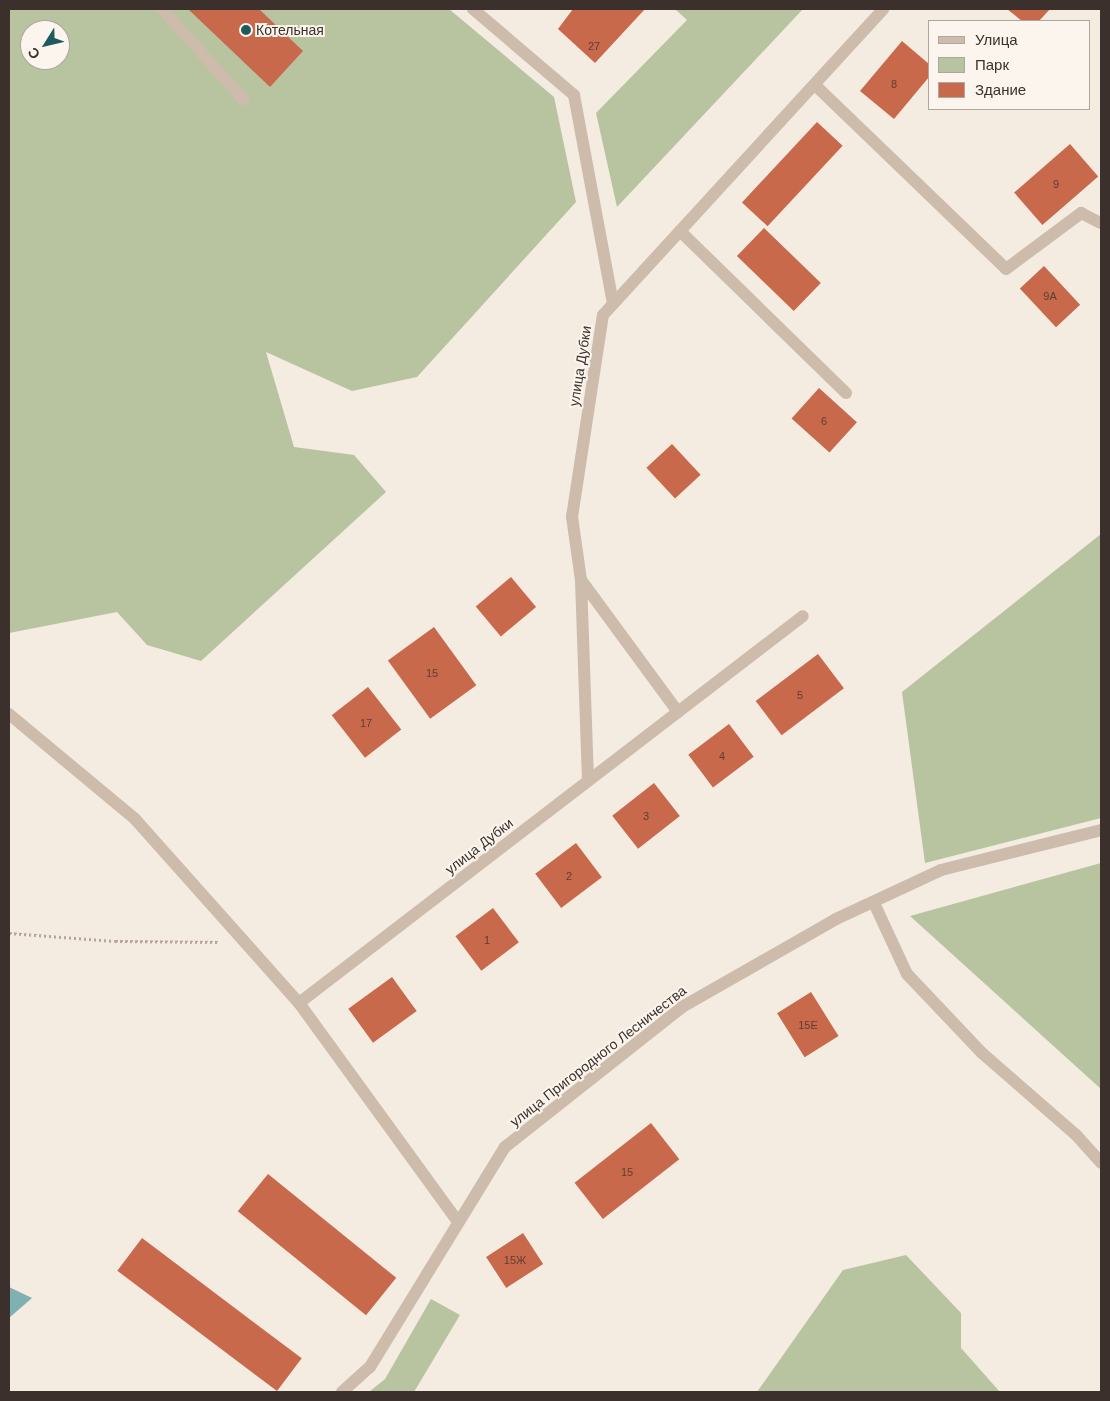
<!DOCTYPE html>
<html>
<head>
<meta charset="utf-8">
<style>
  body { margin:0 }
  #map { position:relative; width:1110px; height:1401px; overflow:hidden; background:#f4ebe1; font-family:Helvetica,sans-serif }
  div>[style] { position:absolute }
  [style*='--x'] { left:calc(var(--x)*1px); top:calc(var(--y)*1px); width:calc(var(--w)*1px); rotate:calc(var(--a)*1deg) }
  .green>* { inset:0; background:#b8c4a0 }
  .water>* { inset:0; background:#7fb0b2 }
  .building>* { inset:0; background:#c8694b; transform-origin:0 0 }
  .path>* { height:3px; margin-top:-1.5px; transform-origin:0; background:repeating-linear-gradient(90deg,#b9a596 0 2.5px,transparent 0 5px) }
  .minor>* { height:12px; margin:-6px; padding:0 6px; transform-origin:6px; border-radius:6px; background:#cdbbac }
  .dots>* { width:14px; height:14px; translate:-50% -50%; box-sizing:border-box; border:2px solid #fbf5ee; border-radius:50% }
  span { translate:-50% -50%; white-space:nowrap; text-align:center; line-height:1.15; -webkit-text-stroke:4px #fbf5ee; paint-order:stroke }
  .number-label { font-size:11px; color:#5e3e33 }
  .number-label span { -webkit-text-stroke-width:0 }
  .poi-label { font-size:14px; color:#3b302b }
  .left { translate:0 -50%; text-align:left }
  .street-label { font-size:14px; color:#3b302b }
  .frame { position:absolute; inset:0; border:10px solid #3b302b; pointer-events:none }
  .legend { position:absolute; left:928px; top:20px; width:162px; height:90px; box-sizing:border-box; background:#fbf5ee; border:1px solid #aea6a0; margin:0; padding:6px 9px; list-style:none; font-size:15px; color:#3b302b }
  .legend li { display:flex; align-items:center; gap:10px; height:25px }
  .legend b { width:25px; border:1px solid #aea6a0 }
  .north { position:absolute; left:20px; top:20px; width:50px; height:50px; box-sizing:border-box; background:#fbf5ee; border:1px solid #aea6a0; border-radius:50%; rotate:234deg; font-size:14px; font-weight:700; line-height:20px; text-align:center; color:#3b302b }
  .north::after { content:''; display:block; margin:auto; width:18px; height:22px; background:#1f5a5e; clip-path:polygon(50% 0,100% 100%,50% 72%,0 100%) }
</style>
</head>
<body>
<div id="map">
  <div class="green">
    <div style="clip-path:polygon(evenodd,9px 9px,449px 9px,554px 97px,576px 202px,417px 377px,352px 391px,266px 352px,294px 447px,354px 455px,386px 492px,201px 661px,147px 645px,117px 612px,9px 633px,9px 9px,30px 30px,60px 30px,60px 60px,30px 60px,30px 30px)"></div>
    <div style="clip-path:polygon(675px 9px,803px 9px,617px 207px,596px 113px,687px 20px)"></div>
    <div style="clip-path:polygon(1101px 534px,1101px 818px,925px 863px,902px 692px)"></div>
    <div style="clip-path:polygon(1101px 863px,1101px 1089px,910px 916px)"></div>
    <div style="clip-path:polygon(906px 1255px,961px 1313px,961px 1348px,1000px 1392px,757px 1392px,843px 1270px)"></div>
    <div style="clip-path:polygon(431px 1299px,460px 1315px,414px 1392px,369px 1392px,385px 1379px)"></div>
  </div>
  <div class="water">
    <div style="clip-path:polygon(9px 1287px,32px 1298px,9px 1318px)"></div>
  </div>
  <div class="building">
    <div style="clip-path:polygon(188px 9px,259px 9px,303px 51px,270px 87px)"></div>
    <div style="clip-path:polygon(573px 9px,645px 9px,595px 63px,558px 29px)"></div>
    <div style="clip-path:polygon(1007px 9px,1050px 9px,1039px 21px,1022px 21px)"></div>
    <div style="clip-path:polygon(902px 41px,929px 64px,929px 77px,894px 119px,860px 91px)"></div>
    <div style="left:817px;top:122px;width:35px;height:110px;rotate:43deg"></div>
    <div style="left:1070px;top:144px;width:43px;height:74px;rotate:49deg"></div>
    <div style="left:764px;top:228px;width:79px;height:39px;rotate:44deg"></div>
    <div style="left:1044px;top:266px;width:53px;height:33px;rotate:47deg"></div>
    <div style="left:819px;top:388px;width:51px;height:41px;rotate:42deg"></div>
    <div style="left:672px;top:444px;width:42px;height:35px;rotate:47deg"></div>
    <div style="left:511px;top:577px;width:39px;height:46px;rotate:50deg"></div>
    <div style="left:434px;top:627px;width:72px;height:57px;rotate:54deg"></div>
    <div style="left:818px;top:654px;width:43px;height:78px;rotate:53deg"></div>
    <div style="left:368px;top:687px;width:54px;height:46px;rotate:52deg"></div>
    <div style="left:729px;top:724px;width:41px;height:51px;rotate:53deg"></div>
    <div style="left:654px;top:783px;width:42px;height:53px;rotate:52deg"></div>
    <div style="left:576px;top:843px;width:43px;height:51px;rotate:53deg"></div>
    <div style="left:493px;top:908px;width:43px;height:47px;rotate:53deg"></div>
    <div style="left:392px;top:977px;width:42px;height:54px;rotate:54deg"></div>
    <div style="left:811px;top:992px;width:52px;height:40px;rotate:58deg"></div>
    <div style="left:651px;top:1123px;width:46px;height:97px;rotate:52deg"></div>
    <div style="left:268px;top:1174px;width:165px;height:48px;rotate:39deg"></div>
    <div style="left:523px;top:1233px;width:37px;height:44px;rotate:57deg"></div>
    <div style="left:142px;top:1238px;width:200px;height:41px;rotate:37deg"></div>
  </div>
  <div class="path">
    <div style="--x:9;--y:933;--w:106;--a:4.3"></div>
    <div style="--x:115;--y:941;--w:103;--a:0.6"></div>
  </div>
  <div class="minor">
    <div style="--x:162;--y:9;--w:122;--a:48"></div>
    <div style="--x:473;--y:9;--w:133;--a:40.4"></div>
    <div style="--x:574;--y:95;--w:212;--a:79.4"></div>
    <div style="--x:815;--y:85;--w:265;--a:43.9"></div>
    <div style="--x:1006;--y:269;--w:94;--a:-36.7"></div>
    <div style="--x:1081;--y:213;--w:22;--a:27"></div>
    <div style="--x:680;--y:231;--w:232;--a:44.3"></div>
    <div style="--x:581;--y:580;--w:201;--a:88"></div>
    <div style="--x:678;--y:712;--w:164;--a:-126.3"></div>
    <div style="--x:581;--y:580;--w:64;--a:-98.1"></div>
    <div style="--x:572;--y:517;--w:204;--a:-81.3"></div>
    <div style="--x:603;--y:315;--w:415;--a:-47.5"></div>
    <div style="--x:9;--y:714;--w:164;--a:39.8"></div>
    <div style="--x:135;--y:819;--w:246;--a:48.3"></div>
    <div style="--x:299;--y:1003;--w:271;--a:54"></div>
    <div style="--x:874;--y:903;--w:78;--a:65.1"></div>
    <div style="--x:907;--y:974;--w:109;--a:46.5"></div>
    <div style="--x:982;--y:1053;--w:126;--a:41.1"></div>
    <div style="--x:1077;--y:1136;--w:36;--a:48"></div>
    <div style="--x:299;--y:1003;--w:635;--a:-37.52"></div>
    <div style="--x:342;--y:1392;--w:38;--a:-42"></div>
    <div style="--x:370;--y:1367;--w:258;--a:-58.5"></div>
    <div style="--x:505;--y:1147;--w:226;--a:-38.3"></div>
    <div style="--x:682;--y:1007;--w:177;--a:-29.7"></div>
    <div style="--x:836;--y:919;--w:116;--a:-25"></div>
    <div style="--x:941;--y:870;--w:165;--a:-14"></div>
  </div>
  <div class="dots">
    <div style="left:246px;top:30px;background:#1f5a5e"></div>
  </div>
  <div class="number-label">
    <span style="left:594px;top:46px">27</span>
    <span style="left:894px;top:84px">8</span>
    <span style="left:1056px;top:184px">9</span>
    <span style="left:1050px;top:296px">9А</span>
    <span style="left:824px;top:421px">6</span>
    <span style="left:432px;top:673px">15</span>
    <span style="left:800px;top:695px">5</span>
    <span style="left:366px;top:723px">17</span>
    <span style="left:722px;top:756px">4</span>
    <span style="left:646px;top:816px">3</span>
    <span style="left:569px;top:876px">2</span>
    <span style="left:487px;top:940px">1</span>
    <span style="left:808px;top:1025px">15Е</span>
    <span style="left:627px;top:1172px">15</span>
    <span style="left:515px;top:1260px">15Ж</span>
  </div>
  <div class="poi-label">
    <span class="left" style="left:256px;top:30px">Котельная</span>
  </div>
  <div class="street-label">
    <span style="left:580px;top:366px;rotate:-81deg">улица Дубки</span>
    <span style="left:479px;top:846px;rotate:-38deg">улица Дубки</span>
    <span style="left:598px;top:1056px;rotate:-38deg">улица Пригородного Лесничества</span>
  </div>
  <div class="frame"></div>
  <ul class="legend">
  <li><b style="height:6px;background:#cdbbac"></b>Улица</li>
  <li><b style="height:14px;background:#b8c4a0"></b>Парк</li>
  <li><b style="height:14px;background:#c8694b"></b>Здание</li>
  </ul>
  <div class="north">С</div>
</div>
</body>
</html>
